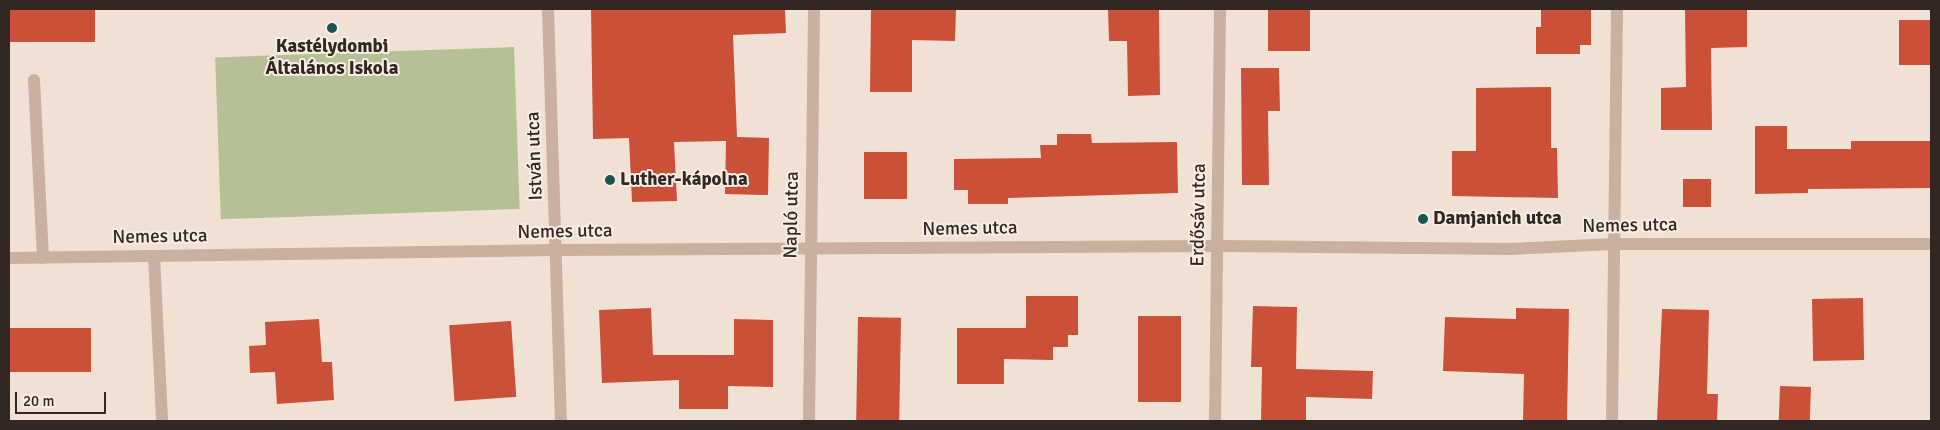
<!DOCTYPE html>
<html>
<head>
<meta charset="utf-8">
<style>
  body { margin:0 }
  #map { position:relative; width:1940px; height:430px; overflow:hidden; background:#f1e1d5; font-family:Signika,sans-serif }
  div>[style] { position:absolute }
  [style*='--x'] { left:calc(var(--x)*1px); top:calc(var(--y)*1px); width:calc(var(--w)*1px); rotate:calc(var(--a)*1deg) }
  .green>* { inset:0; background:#b5c095; transform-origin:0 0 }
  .building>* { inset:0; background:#cb5038; transform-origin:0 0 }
  .service>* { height:12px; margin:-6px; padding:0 6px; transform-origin:6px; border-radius:6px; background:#c9b0a1 }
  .minor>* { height:12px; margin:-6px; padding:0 6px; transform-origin:6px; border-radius:6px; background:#c9b0a1 }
  .tertiary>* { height:12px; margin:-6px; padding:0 6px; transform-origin:6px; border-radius:6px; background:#c9b0a1 }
  .dots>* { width:14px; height:14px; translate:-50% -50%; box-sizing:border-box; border:2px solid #f9ece1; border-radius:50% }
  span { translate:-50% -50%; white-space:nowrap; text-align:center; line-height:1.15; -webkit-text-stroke:4px #f9ece1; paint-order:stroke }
  .poi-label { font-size:19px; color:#332724; font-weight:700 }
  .left { translate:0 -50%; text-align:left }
  .street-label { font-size:19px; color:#332724 }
  .frame { position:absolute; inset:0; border:10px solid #332724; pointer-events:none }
  .scale { position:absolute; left:15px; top:392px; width:91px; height:22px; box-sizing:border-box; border:2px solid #332724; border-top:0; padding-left:6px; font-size:15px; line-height:18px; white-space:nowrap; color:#332724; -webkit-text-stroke:4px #f9ece1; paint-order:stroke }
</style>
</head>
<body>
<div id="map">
  <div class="green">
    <div style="left:514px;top:47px;width:162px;height:299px;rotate:88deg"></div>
  </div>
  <div class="building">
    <div style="left:9px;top:9px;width:86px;height:33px"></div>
    <div style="clip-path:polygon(591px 9px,785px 9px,786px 33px,733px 35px,737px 137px,769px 138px,768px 195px,725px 194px,726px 141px,674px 142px,677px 201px,632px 202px,629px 138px,593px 139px)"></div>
    <div style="clip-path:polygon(871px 9px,956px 9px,955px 41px,912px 40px,912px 92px,870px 92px)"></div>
    <div style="clip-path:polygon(1108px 9px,1159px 9px,1160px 95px,1128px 96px,1127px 41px,1109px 41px)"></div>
    <div style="left:1268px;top:9px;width:42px;height:42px"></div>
    <div style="clip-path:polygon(1541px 9px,1591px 9px,1591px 45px,1580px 45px,1580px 54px,1536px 54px,1536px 27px,1541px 27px)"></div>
    <div style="clip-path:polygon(1685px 9px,1747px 9px,1747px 47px,1711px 48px,1712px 130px,1661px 130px,1661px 88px,1686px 87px)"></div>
    <div style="left:1899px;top:20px;width:32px;height:45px"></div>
    <div style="clip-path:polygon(1241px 68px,1279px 68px,1280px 111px,1268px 111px,1269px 185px,1242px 185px)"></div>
    <div style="clip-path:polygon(1551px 87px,1551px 148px,1557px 148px,1558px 198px,1452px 196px,1452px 151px,1476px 151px,1476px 88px)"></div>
    <div style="clip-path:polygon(1755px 126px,1787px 126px,1787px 149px,1851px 149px,1851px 141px,1931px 141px,1931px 188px,1808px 189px,1808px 193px,1755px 194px)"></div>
    <div style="clip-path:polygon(1057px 134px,1091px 134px,1092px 143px,1177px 142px,1178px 193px,1008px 198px,1008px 204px,968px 204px,968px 190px,954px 190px,954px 159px,1041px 158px,1040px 145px,1057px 145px)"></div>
    <div style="left:864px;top:152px;width:43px;height:47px"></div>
    <div style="left:1711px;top:179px;width:28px;height:28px;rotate:90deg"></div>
    <div style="clip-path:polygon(1026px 296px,1078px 296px,1078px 335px,1068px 335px,1068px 347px,1053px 347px,1053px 360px,1004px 359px,1004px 384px,957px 384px,957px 328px,1026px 328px)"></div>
    <div style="left:1863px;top:298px;width:62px;height:51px;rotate:89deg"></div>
    <div style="clip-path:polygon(1253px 306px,1297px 307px,1296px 369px,1373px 371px,1372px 399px,1306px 397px,1306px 421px,1261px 421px,1262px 367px,1251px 367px)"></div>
    <div style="clip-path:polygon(651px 308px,653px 355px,734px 355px,734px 319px,773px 320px,773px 387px,728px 386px,728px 409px,679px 409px,679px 380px,602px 383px,599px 310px)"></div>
    <div style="clip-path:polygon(1516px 308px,1569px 309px,1567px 421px,1523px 421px,1524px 374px,1443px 371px,1445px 317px,1516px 319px)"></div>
    <div style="clip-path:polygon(1662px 309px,1709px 310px,1707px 394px,1718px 394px,1717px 421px,1657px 421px)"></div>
    <div style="left:1138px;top:316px;width:43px;height:86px"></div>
    <div style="left:858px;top:317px;width:43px;height:104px;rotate:1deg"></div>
    <div style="clip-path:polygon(319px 319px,322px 362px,332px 362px,334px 400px,277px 404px,275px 372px,250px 373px,249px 346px,266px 345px,265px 322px)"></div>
    <div style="left:511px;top:321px;width:76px;height:62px;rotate:86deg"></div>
    <div style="left:9px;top:328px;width:82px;height:44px"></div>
    <div style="left:1780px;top:386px;width:31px;height:35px;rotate:2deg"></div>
  </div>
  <div class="service">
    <div style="--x:34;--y:80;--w:178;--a:87.1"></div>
  </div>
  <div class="minor">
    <div style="--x:548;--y:9;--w:412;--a:88.2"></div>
    <div style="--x:154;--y:256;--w:165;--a:87.2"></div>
    <div style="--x:809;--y:421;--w:412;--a:-89.3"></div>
    <div style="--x:1215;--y:421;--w:412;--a:-89.3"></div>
    <div style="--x:1612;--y:421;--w:412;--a:-89.3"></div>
  </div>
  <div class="tertiary">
    <div style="--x:9;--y:258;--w:548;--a:-0.84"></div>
    <div style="--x:557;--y:250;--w:661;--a:-0.35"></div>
    <div style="--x:1218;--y:246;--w:292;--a:0.6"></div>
    <div style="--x:1510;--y:249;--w:105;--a:-2.7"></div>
    <div style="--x:1615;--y:244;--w:316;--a:0"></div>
  </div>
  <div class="dots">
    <div style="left:332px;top:28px;background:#185554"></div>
    <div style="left:610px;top:180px;background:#185554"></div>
    <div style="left:1423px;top:219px;background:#185554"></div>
  </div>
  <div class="poi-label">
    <span style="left:332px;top:58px">Kastélydombi<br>Általános Iskola</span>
    <span class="left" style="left:620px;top:180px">Luther-kápolna</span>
    <span class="left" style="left:1433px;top:219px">Damjanich utca</span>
  </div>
  <div class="street-label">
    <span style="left:535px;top:156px;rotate:-92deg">István utca</span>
    <span style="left:792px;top:215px;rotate:-89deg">Napló utca</span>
    <span style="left:1199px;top:215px;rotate:-89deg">Erdősáv utca</span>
    <span style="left:1630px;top:226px;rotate:-1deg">Nemes utca</span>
    <span style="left:970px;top:229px;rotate:-1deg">Nemes utca</span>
    <span style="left:565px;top:232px;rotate:-1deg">Nemes utca</span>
    <span style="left:160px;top:237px;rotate:-1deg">Nemes utca</span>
  </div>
  <div class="frame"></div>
  <div class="scale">20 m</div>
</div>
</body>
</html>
